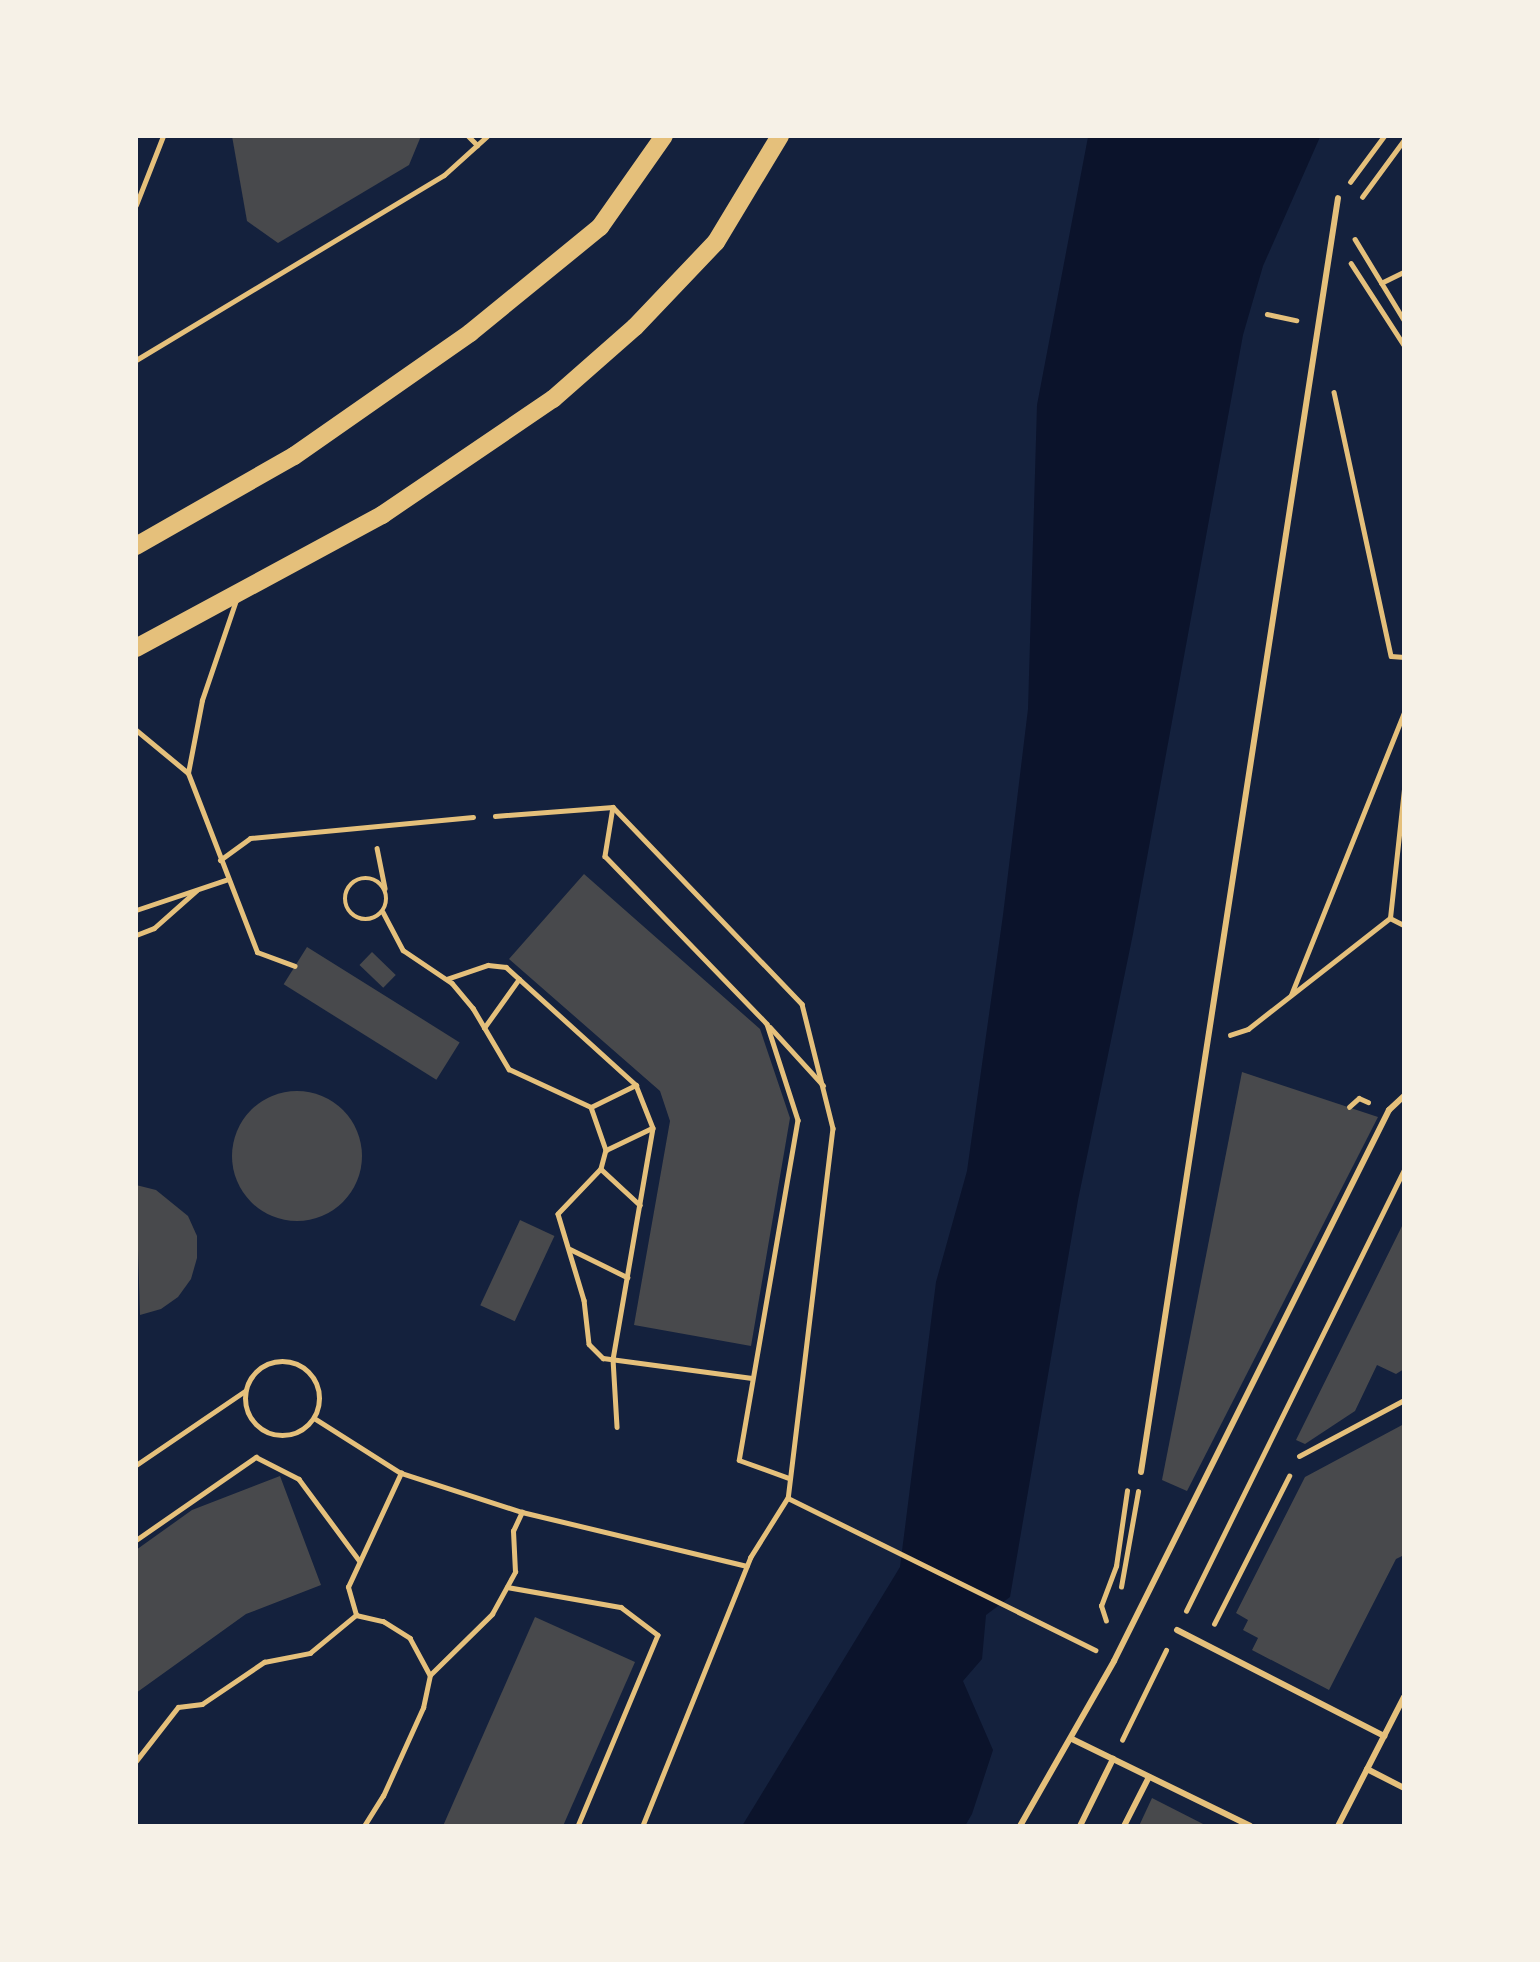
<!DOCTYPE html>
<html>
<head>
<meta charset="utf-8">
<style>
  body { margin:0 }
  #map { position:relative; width:1540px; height:1962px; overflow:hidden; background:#14213d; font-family:Roboto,sans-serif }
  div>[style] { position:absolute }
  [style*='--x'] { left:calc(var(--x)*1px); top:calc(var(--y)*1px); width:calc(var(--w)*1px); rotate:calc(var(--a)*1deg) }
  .water>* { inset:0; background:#0b132b }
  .building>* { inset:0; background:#48494c; transform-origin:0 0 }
  .round { border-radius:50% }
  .path>* { height:4.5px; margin:-2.25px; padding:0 2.25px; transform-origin:2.25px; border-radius:2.25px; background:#e5c07b }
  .path>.ring { margin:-2.25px; padding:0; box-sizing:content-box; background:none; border:4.5px solid #e5c07b; border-radius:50% }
  .service>* { height:5px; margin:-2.5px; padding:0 2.5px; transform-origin:2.5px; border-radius:2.5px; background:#e5c07b }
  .service>.ring { margin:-2.5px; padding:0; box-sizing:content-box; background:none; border:5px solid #e5c07b; border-radius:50% }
  .pedestrian>* { height:6px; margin:-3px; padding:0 3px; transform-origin:3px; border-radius:3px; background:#e5c07b }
  .primary>* { height:18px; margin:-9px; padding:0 9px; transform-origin:9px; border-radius:9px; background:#e5c07b }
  span { translate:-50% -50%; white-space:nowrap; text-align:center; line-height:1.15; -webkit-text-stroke:5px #f6f1e7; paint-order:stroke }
  .frame { position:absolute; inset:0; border:138px solid #f6f1e7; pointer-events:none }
</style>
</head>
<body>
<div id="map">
  <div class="water">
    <div style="clip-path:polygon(1088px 137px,1320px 137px,1263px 266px,1243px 335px,1133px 934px,1078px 1200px,1010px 1597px,986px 1615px,982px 1659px,963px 1681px,993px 1750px,972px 1814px,965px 1826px,742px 1826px,900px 1567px,936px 1282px,967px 1171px,1003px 915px,1028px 709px,1037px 405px)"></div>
  </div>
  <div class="building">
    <div style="clip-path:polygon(232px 136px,421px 136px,409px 165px,278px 243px,247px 221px)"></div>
    <div style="clip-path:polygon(584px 874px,760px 1029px,790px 1118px,751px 1346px,634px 1325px,670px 1121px,660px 1091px,509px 959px)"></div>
    <div style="left:307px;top:947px;width:180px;height:44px;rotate:32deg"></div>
    <div style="left:372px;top:952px;width:33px;height:18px;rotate:44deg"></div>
    <div style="clip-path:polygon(1242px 1072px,1378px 1117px,1187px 1491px,1162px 1480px)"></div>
    <div class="round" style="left:232px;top:1091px;width:130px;height:130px"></div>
    <div style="clip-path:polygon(136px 1185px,156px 1190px,188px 1216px,197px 1236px,197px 1258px,191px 1279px,178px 1297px,161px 1309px,140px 1315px)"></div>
    <div style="left:520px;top:1220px;width:38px;height:94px;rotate:25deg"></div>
    <div style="clip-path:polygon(1404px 1222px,1404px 1369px,1396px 1374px,1377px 1365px,1355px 1411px,1305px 1444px,1296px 1440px)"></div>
    <div style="clip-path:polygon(1404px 1424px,1404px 1555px,1396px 1559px,1329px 1690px,1252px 1650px,1258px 1638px,1243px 1630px,1248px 1620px,1236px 1613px,1305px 1477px)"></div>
    <div style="clip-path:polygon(280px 1476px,321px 1585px,246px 1614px,136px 1693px,136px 1550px,192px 1510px)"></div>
    <div style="clip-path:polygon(535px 1617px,635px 1662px,563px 1826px,443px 1826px)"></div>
    <div style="clip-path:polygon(1152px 1798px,1207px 1826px,1139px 1826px)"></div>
  </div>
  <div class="path">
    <div style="--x:1350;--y:182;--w:57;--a:-53.5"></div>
    <div style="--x:1362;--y:197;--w:71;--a:-53.6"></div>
    <div style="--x:136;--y:205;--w:74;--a:-68.6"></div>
    <div style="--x:1355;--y:239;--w:95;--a:58.8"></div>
    <div style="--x:1351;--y:263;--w:98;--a:57.1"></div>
    <div style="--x:1381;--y:283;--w:25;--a:-26"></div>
    <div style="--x:1267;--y:314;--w:30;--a:12"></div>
    <div style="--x:1334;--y:392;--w:270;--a:77.8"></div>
    <div style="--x:1391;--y:656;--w:13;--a:4"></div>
    <div style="--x:613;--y:807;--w:50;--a:99.3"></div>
    <div style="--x:605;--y:856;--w:233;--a:46"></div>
    <div style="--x:767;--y:1024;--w:101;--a:72.1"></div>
    <div style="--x:798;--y:1120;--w:345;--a:99.8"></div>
    <div style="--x:739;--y:1460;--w:53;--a:19.8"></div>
    <div style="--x:495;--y:816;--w:118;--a:-4.4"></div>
    <div style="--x:613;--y:807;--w:273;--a:46.2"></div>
    <div style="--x:802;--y:1004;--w:128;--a:76"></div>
    <div style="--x:833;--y:1128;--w:373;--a:96.9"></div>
    <div style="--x:788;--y:1498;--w:70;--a:122.1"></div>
    <div style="--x:751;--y:1557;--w:290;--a:111.9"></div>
    <div style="--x:377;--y:848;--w:41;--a:78.7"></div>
    <div class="ring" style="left:345px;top:878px;width:37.5px;height:37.5px"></div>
    <div style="--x:383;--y:912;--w:43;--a:62.2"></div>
    <div style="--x:403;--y:950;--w:59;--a:34"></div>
    <div style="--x:452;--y:983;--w:33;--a:50"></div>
    <div style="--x:473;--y:1008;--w:71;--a:59.5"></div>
    <div style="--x:509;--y:1069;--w:90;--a:24.9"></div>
    <div style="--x:591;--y:1107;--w:46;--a:70.8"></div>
    <div style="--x:606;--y:1150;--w:20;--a:105"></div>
    <div style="--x:601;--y:1169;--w:62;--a:133.7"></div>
    <div style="--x:558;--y:1214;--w:90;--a:73.2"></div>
    <div style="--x:584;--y:1300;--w:44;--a:83.5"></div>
    <div style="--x:589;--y:1344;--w:20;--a:45"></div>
    <div style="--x:603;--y:1358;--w:150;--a:7.6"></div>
    <div style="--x:1390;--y:918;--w:16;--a:27"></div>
    <div style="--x:447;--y:979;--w:43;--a:-18.9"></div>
    <div style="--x:488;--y:965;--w:18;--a:6"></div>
    <div style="--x:506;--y:967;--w:176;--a:42.2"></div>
    <div style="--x:636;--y:1085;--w:46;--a:68.4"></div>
    <div style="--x:653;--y:1128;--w:234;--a:99.8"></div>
    <div style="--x:613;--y:1359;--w:68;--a:86.6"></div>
    <div style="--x:1291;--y:995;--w:304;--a:-68.2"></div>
    <div style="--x:770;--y:1027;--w:79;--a:47.6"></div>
    <div style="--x:484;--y:1028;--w:60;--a:-54.5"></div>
    <div style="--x:1230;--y:1035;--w:19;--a:-18"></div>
    <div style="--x:1248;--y:1029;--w:180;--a:-38"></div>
    <div style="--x:1390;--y:918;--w:130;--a:-83.8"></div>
    <div style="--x:591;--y:1107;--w:50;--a:-26.1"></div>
    <div style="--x:1349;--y:1107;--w:13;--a:-42"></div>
    <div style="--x:1359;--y:1098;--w:10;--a:24"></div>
    <div style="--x:606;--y:1150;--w:51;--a:-25.6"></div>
    <div style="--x:601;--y:1169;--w:53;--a:42.7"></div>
    <div style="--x:570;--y:1249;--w:64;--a:26.2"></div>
    <div style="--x:314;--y:1418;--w:103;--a:32.3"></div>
    <div style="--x:401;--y:1473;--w:127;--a:17.9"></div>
    <div style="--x:788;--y:1498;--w:343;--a:26.3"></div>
    <div style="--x:136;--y:1540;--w:146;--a:-34.7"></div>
    <div style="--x:256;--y:1457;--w:48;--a:27.1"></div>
    <div style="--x:299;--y:1479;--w:101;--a:53.5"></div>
    <div style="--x:507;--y:1587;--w:116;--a:10"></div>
    <div style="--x:621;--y:1607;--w:46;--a:37.1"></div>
    <div style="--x:658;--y:1635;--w:207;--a:112.7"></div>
    <div style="--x:1121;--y:1587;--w:97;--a:-79.9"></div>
    <div style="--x:1186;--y:1611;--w:493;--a:-63.7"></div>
    <div style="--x:356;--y:1615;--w:28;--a:13"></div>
    <div style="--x:383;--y:1621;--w:32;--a:32"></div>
    <div style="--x:410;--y:1638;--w:42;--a:61.6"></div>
    <div style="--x:1106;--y:1621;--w:16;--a:-108"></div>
    <div style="--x:1101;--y:1606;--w:43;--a:-69.4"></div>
    <div style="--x:1116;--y:1566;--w:76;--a:-81.7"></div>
    <div style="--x:1214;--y:1624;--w:166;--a:-63.1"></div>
    <div style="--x:1122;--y:1740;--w:100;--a:-63.9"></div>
    <div style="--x:136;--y:1761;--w:68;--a:-52.1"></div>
    <div style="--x:178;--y:1707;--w:24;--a:-7"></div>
    <div style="--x:202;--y:1704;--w:75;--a:-34.1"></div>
    <div style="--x:264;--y:1662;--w:47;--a:-11.1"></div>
    <div style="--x:310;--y:1653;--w:60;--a:-39.6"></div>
    <div style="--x:356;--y:1615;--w:29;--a:-106"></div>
    <div style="--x:348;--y:1587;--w:126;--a:-65.1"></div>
    <div style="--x:364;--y:1826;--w:36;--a:-58"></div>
    <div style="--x:383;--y:1796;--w:97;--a:-65.6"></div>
    <div style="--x:423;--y:1708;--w:34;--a:-78"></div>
    <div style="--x:430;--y:1675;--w:87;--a:-44.5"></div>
    <div style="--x:492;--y:1614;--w:48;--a:-61.3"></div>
    <div style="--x:515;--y:1572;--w:41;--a:-92.8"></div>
    <div style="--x:513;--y:1531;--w:21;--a:-65"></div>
    <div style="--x:522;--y:1512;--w:231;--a:13.5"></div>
  </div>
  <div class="service">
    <div style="--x:468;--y:136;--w:13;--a:45"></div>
    <div style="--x:136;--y:360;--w:359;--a:-31"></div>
    <div style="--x:444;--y:175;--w:58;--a:-42.2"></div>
    <div style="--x:236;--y:600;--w:106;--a:108.8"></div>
    <div style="--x:202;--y:700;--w:74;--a:100.9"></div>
    <div style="--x:188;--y:773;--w:192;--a:68.9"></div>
    <div style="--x:257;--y:952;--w:40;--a:20.2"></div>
    <div style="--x:136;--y:730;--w:67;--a:39.6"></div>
    <div style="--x:220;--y:860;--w:37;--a:-36"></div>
    <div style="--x:250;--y:838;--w:224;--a:-5.4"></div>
    <div style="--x:136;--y:910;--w:97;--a:-18.6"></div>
    <div style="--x:136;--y:935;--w:19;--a:-21"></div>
    <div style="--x:154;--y:928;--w:57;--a:-41.5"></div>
    <div class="ring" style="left:245px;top:1361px;width:69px;height:69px"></div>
    <div style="--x:1299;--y:1456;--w:119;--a:-28.1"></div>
    <div style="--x:136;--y:1465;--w:132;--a:-34.2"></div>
  </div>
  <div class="pedestrian">
    <div style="--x:1141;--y:1472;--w:1289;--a:-81.21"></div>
    <div style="--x:1177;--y:1630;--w:233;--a:27.1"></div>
    <div style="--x:1072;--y:1739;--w:198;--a:26"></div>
    <div style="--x:1367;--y:1769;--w:42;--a:27.2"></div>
    <div style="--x:1020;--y:1826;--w:190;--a:-60.3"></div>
    <div style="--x:1114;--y:1661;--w:616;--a:-63.48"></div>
    <div style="--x:1389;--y:1110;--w:21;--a:-43"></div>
    <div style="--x:1080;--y:1826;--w:75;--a:-63.8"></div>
    <div style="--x:1124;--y:1826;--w:55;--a:-63"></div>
    <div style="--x:1338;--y:1826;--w:145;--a:-62.9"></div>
  </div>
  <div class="primary">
    <div style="--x:136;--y:546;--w:182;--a:-29.7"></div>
    <div style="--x:294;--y:456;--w:215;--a:-34.9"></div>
    <div style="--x:470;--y:333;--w:168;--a:-39.2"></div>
    <div style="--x:600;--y:227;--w:111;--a:-54.9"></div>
    <div style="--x:136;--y:648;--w:280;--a:-28.4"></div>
    <div style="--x:382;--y:515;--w:207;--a:-34.2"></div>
    <div style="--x:553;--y:399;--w:109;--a:-41.3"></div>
    <div style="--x:635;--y:327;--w:117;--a:-46.4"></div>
    <div style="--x:716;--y:242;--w:124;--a:-58.9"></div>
  </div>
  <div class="frame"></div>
</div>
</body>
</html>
